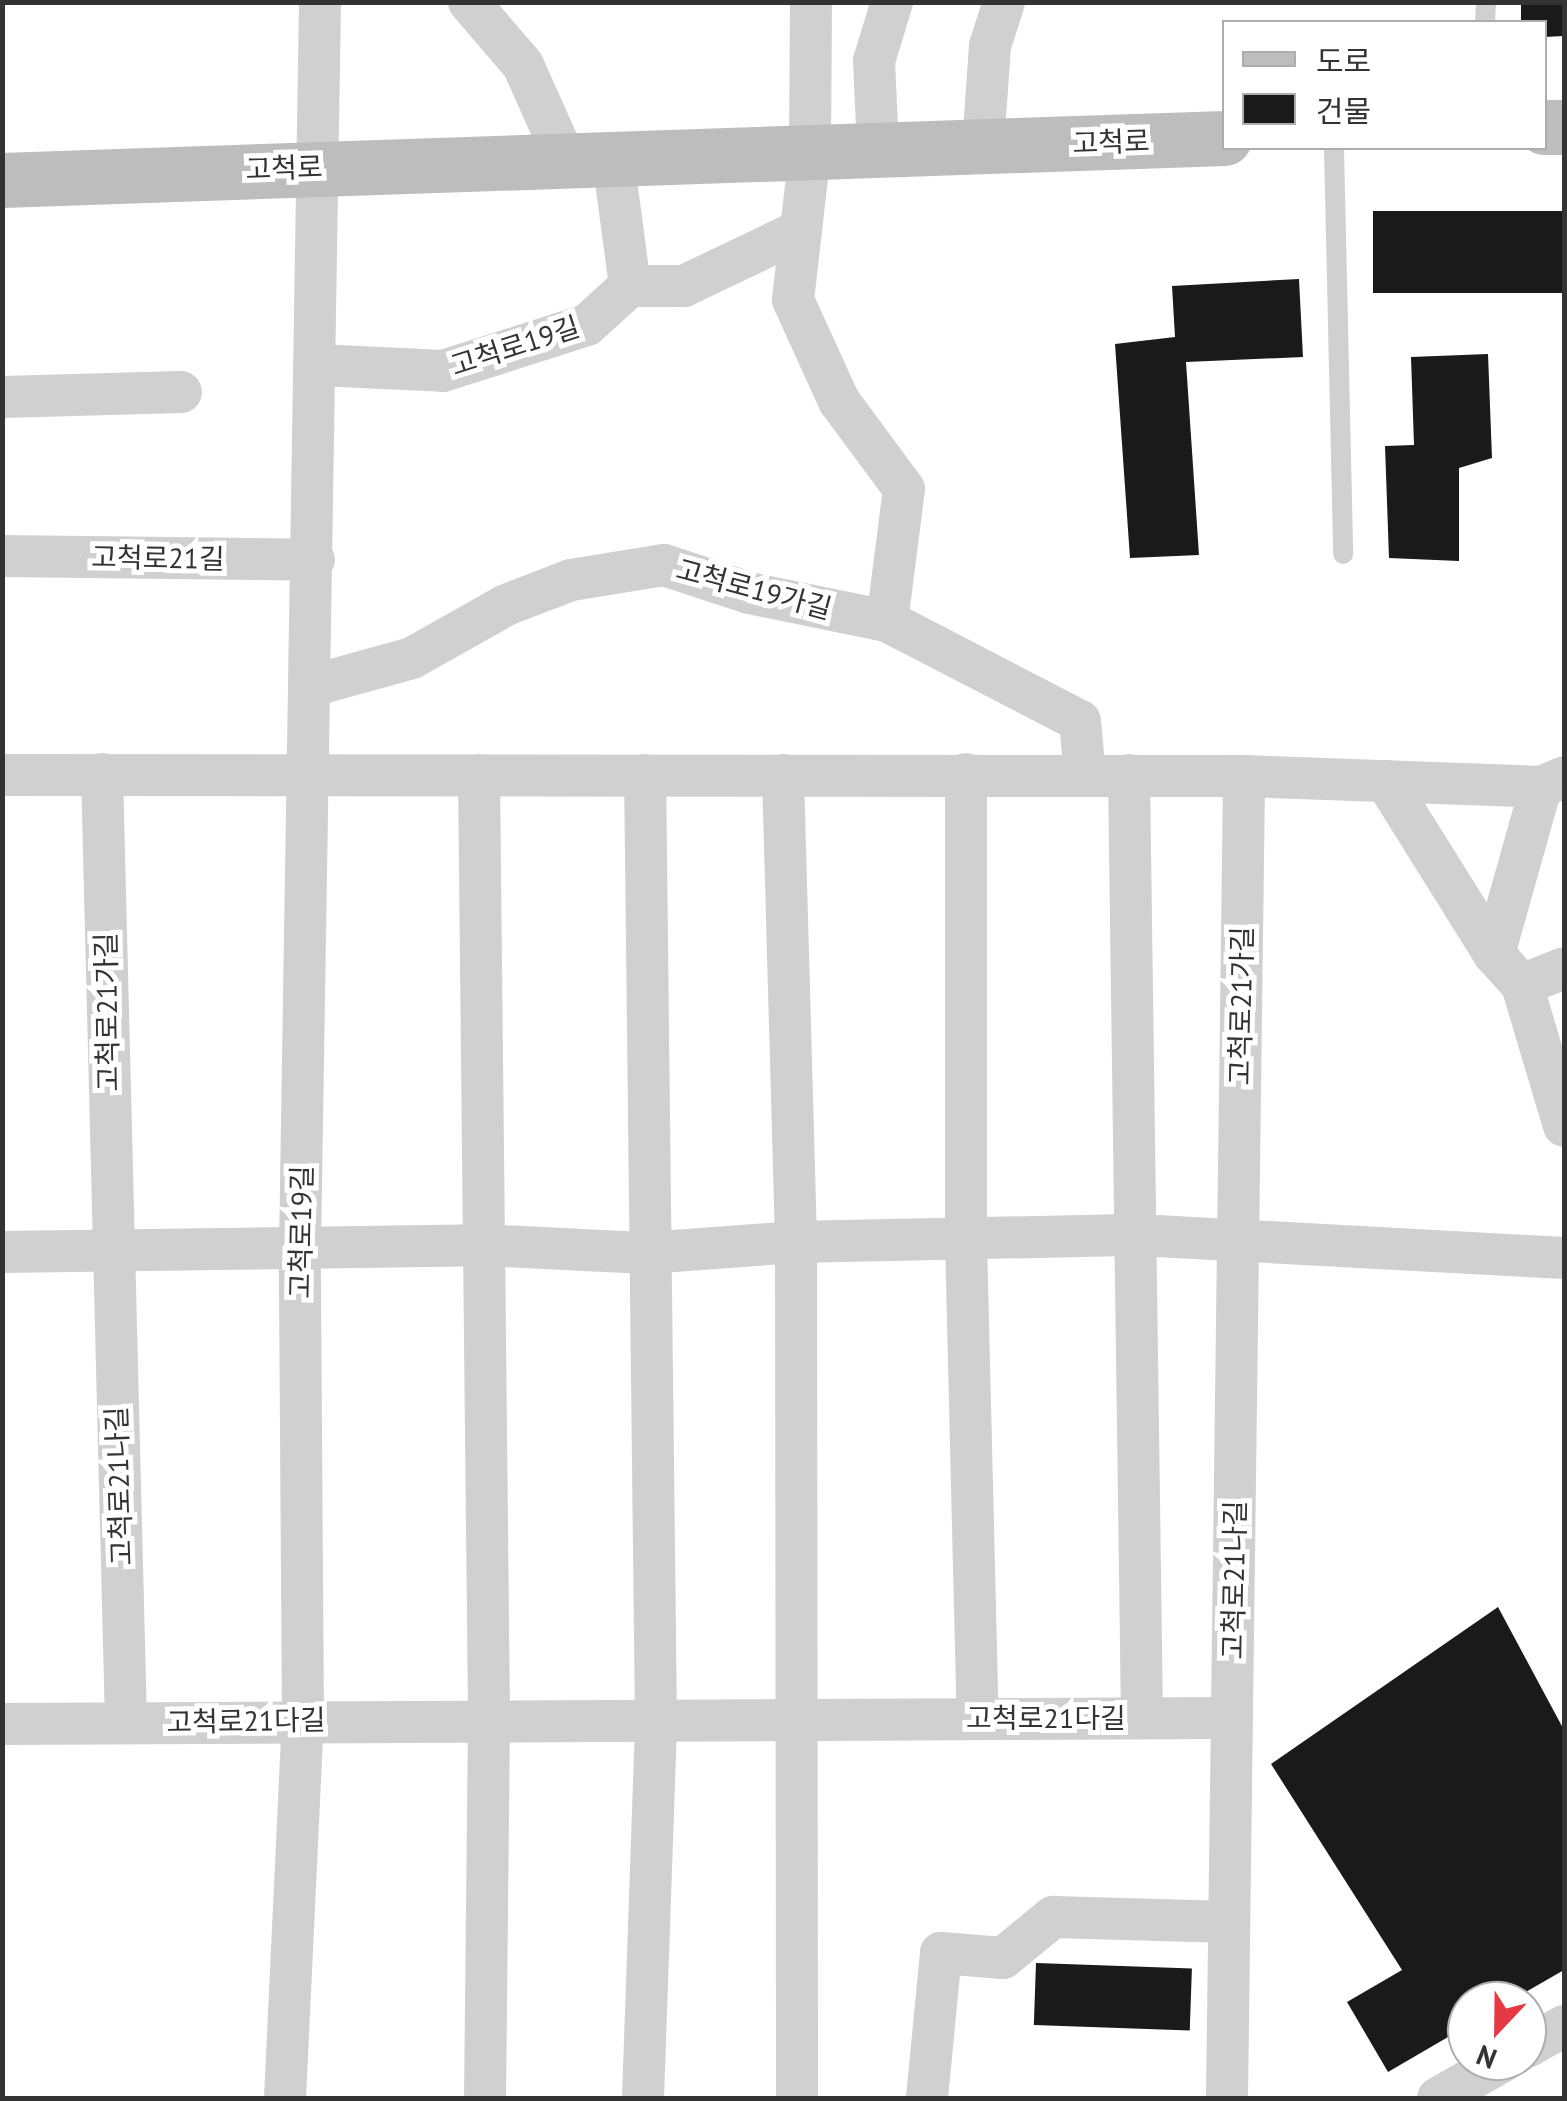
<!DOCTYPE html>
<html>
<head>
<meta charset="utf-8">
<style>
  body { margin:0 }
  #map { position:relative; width:1567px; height:2101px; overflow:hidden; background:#fff; font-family:"PT Sans","Noto Sans KR",sans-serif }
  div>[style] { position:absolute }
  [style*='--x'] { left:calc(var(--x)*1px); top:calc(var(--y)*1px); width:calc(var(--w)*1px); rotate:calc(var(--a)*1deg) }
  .building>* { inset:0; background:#1a1a1a; transform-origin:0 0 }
  .lane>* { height:20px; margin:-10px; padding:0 10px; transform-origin:10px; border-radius:10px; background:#d0d0d0 }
  .street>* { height:42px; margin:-21px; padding:0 21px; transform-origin:21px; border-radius:21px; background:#d0d0d0 }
  .secondary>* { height:55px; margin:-27.5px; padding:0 27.5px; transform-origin:27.5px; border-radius:27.5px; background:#bdbdbd }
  span { translate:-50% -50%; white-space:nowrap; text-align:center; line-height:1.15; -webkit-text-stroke:10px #fff; paint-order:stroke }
  .street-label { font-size:28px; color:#333 }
  .frame { position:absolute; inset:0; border:5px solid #333; pointer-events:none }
  .legend { position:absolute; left:1222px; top:20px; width:325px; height:130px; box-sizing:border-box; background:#fff; border:2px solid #adadad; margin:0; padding:12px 18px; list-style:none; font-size:30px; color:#333 }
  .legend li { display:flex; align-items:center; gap:20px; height:50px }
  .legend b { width:50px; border:2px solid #adadad }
  .north { position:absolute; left:1447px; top:1981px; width:100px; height:100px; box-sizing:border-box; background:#fff; border:2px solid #adadad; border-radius:50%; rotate:202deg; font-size:28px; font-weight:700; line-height:40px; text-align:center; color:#333 }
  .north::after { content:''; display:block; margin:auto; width:35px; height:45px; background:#e63946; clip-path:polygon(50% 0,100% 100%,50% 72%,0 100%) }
</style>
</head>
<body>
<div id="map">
  <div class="building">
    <div style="clip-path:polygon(1521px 2px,1564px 2px,1564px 36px,1544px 37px,1544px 22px,1521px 22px)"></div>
    <div style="left:1564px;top:211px;width:82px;height:191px;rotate:90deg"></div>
    <div style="clip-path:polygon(1299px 279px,1303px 357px,1186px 362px,1199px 555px,1130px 558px,1115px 344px,1175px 337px,1172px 286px)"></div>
    <div style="clip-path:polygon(1488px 354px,1492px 458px,1459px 468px,1459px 561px,1389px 558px,1385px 446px,1414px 445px,1411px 357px)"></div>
    <div style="clip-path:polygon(1498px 1607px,1564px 1730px,1564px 1970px,1510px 2001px,1467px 2001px,1467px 2026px,1388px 2072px,1347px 2002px,1402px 1970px,1271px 1764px)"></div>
    <div style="left:1036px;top:1963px;width:156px;height:62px;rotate:2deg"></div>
  </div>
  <div class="lane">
    <div style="--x:1485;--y:22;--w:20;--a:-87"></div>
    <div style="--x:1334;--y:148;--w:406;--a:88.7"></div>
  </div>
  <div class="street">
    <div style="--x:469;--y:2;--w:83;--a:49.4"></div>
    <div style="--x:523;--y:65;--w:103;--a:65.9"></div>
    <div style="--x:811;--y:2;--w:149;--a:90.4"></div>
    <div style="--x:810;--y:151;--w:150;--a:96.5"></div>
    <div style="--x:793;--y:300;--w:111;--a:65.5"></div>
    <div style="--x:839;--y:401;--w:109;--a:53.5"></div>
    <div style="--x:904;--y:489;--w:133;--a:97.3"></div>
    <div style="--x:983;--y:146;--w:100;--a:-86"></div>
    <div style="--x:990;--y:46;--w:46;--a:-72.3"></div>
    <div style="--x:878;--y:149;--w:88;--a:-92.6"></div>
    <div style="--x:874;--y:61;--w:62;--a:-73"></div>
    <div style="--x:630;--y:286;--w:54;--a:0"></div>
    <div style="--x:684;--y:286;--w:130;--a:-25.6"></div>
    <div style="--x:318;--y:365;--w:125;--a:2.7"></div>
    <div style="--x:443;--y:371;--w:151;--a:-17.7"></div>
    <div style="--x:587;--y:325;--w:58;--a:-42.2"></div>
    <div style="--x:630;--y:286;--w:129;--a:-97.6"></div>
    <div style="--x:2;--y:397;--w:179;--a:-1.6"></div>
    <div style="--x:2;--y:556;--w:312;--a:0.7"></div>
    <div style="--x:311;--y:686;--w:105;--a:-15.5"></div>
    <div style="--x:412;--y:658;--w:108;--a:-29.4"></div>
    <div style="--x:506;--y:605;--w:70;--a:-21"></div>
    <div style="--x:571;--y:580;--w:94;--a:-9.2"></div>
    <div style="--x:664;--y:565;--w:89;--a:18.2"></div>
    <div style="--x:749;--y:593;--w:141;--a:11.5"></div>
    <div style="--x:887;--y:621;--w:217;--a:27.4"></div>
    <div style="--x:1080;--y:721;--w:55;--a:84.8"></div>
    <div style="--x:102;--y:774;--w:948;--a:88.55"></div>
    <div style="--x:966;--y:774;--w:466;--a:90"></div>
    <div style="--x:966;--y:1240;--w:478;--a:88.6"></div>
    <div style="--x:2;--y:775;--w:1242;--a:0.05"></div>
    <div style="--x:1244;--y:776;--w:297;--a:2.1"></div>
    <div style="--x:1541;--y:787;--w:25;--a:-23"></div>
    <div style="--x:479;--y:775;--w:944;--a:89.39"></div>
    <div style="--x:489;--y:1719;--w:379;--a:90.6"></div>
    <div style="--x:783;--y:775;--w:467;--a:88.4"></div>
    <div style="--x:796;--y:1242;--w:856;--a:89.93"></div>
    <div style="--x:1129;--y:775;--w:943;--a:89.21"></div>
    <div style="--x:1386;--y:781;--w:204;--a:58"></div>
    <div style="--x:1494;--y:954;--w:42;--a:47.9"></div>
    <div style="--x:1522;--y:985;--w:147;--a:73.4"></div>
    <div style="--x:1494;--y:954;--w:173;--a:-74.3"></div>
    <div style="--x:1522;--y:985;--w:45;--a:-22"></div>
    <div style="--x:2;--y:1252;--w:479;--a:-0.8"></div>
    <div style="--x:481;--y:1245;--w:166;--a:2.8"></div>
    <div style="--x:647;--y:1253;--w:149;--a:-4.2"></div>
    <div style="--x:796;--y:1242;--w:342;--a:-1.2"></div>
    <div style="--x:1138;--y:1235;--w:427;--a:3.1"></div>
    <div style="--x:2;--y:1724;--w:1230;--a:-0.28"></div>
    <div style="--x:1527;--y:2047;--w:43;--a:-29.6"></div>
    <div style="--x:285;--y:2098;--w:379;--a:-87.3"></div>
    <div style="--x:303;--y:1719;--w:472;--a:-90.4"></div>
    <div style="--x:300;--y:1247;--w:1245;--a:-89.08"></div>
    <div style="--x:643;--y:2098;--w:375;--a:-88"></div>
    <div style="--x:656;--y:1723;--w:948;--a:-90.66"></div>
    <div style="--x:927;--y:2098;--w:146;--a:-84.5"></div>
    <div style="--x:941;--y:1953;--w:62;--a:4.6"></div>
    <div style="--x:1003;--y:1958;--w:65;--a:-39.4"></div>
    <div style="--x:1053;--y:1917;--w:176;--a:1.6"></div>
    <div style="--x:1227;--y:2098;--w:1322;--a:-89.26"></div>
    <div style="--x:1438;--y:2098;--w:75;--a:-29.6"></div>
  </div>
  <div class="secondary">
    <div style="--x:1544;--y:127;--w:20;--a:0"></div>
    <div style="--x:2;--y:180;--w:1223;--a:-1.97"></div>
  </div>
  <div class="street-label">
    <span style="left:1111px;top:142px;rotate:-2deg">고척로</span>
    <span style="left:284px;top:168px;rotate:-2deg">고척로</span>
    <span style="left:515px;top:346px;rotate:-18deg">고척로19길</span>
    <span style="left:158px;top:558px;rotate:1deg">고척로21길</span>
    <span style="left:754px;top:589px;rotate:15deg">고척로19가길</span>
    <span style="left:1241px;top:1006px;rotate:-89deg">고척로21가길</span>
    <span style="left:107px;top:1012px;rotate:-91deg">고척로21가길</span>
    <span style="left:301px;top:1232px;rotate:-89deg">고척로19길</span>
    <span style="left:119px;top:1486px;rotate:-92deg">고척로21나길</span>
    <span style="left:1234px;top:1580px;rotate:-89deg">고척로21나길</span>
    <span style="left:1046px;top:1718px">고척로21다길</span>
    <span style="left:246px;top:1721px;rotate:-1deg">고척로21다길</span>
  </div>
  <div class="frame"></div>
  <ul class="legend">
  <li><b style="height:12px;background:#bdbdbd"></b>도로</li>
  <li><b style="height:28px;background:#1a1a1a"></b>건물</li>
  </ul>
  <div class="north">N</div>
</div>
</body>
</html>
